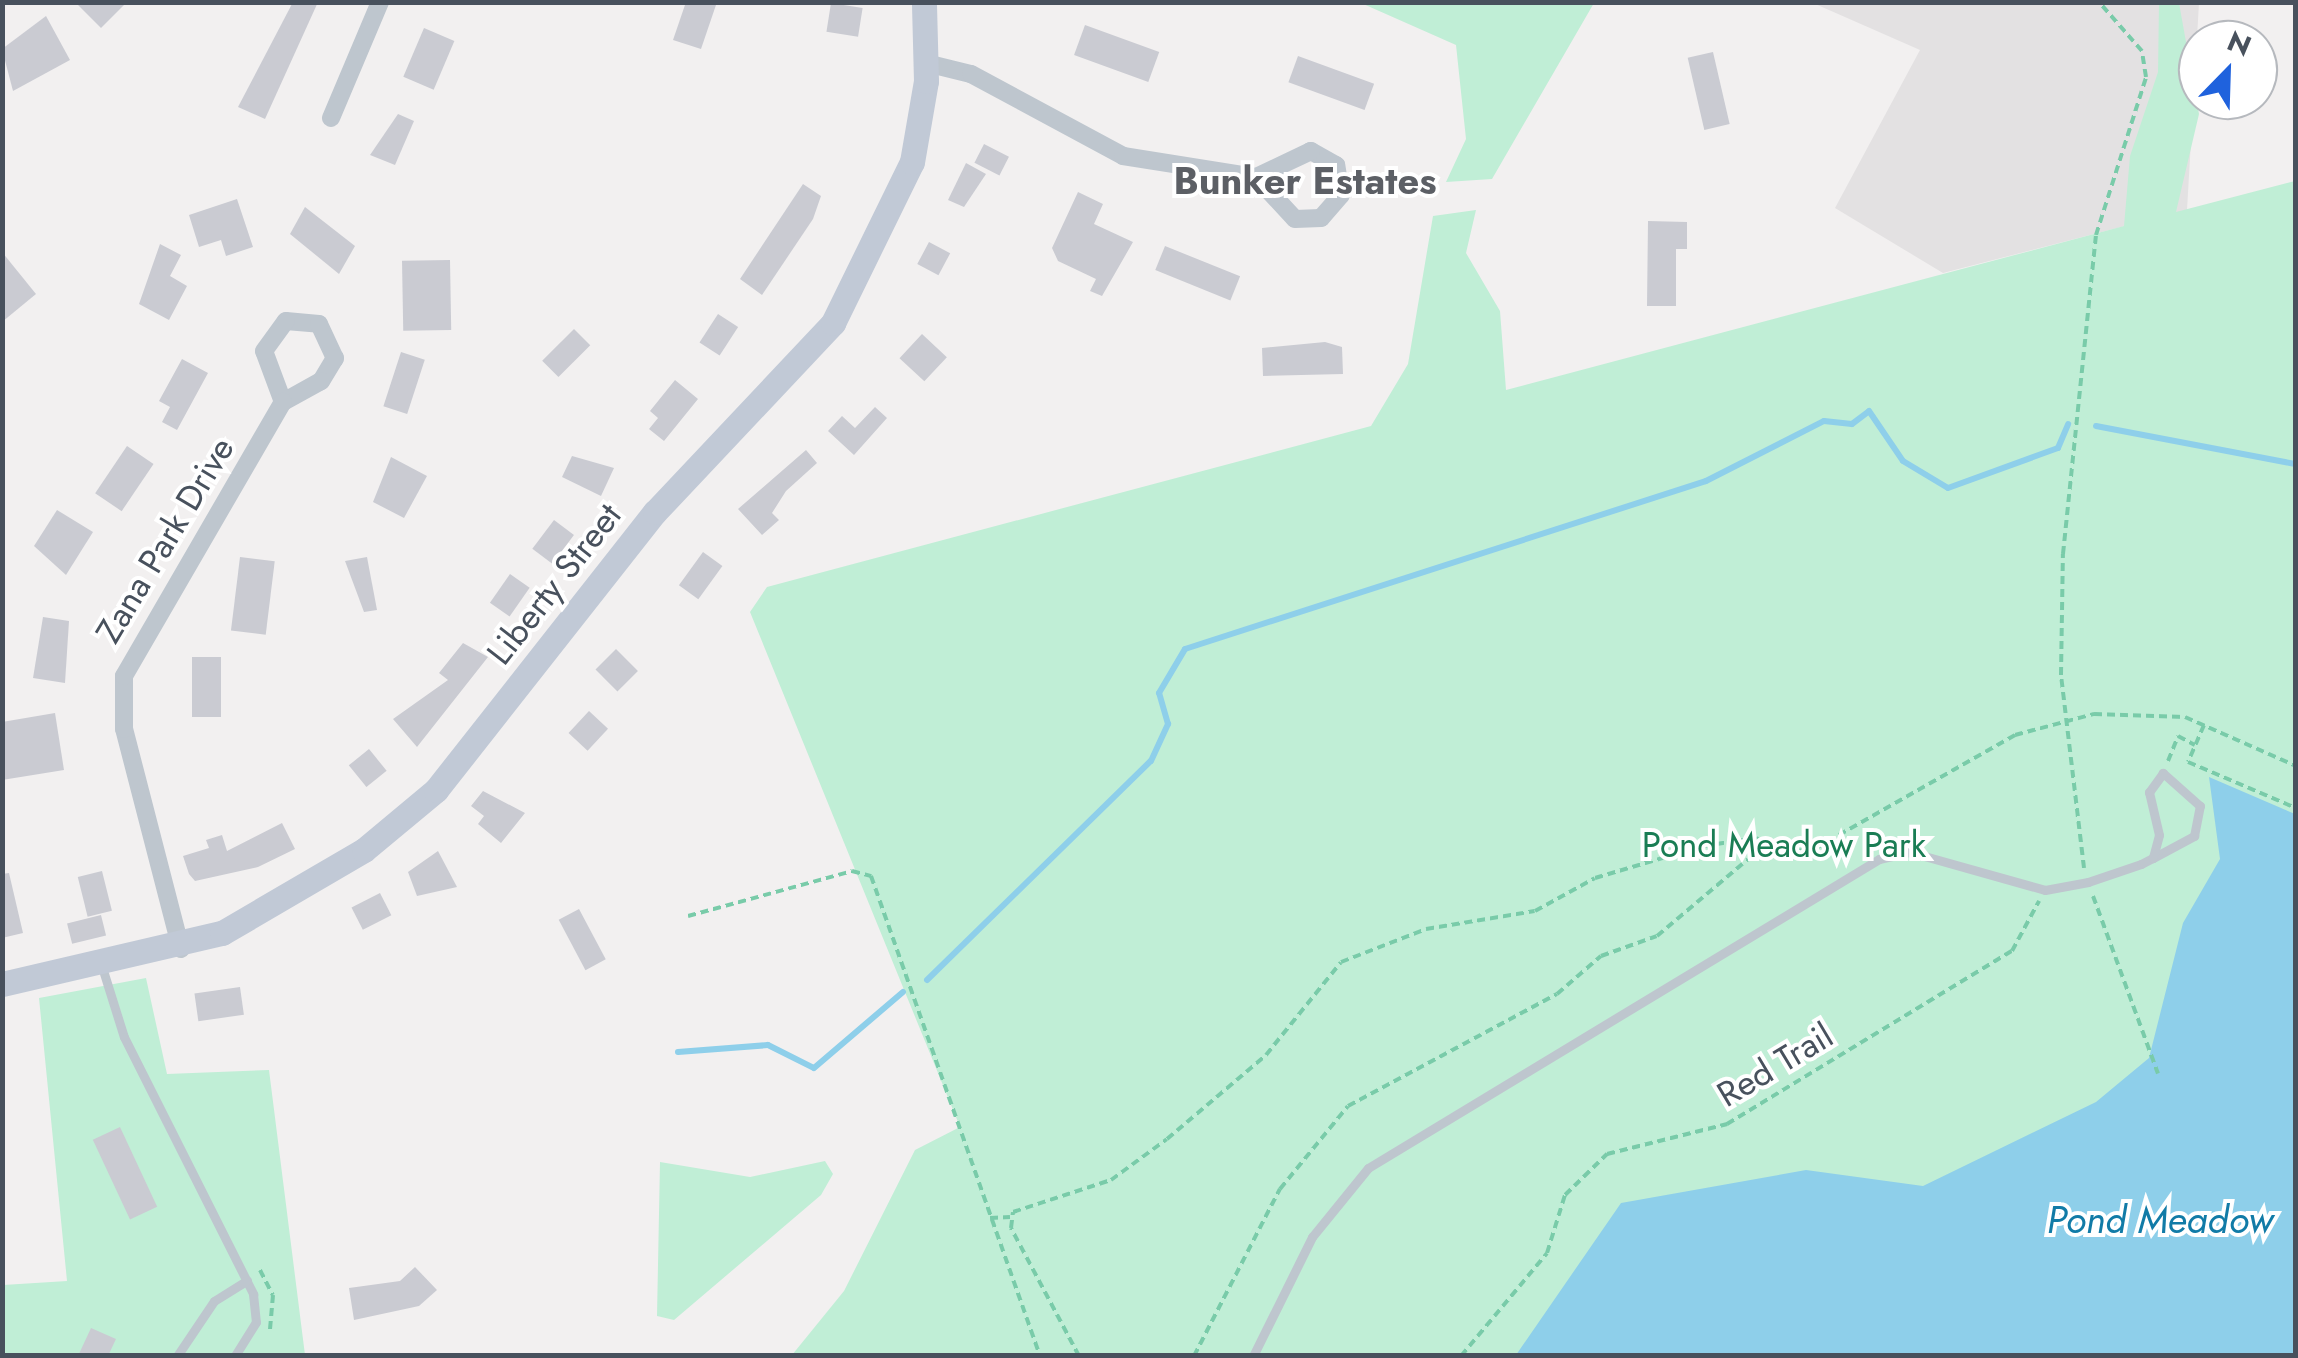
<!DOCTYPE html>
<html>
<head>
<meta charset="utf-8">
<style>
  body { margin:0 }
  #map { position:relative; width:2298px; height:1358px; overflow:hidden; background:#f2f0f0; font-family:Jost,sans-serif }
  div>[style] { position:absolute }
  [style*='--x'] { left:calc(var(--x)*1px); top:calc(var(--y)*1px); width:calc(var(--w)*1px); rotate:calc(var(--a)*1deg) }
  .education>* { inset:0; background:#e3e1e2 }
  .green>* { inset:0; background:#c0eed6 }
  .water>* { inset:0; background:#8ecfea }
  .stream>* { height:6px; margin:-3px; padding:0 3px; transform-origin:3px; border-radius:3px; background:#8ecfea }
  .building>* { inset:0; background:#cacbd2; transform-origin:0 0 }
  .path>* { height:4px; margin-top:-2px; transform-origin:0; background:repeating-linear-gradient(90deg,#79cba9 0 8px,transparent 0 13px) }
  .lane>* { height:9px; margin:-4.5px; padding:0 4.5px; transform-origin:4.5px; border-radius:4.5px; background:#bec6ce }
  .street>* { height:18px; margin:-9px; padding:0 9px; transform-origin:9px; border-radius:9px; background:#bec6ce }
  .secondary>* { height:25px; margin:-12.5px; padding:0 12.5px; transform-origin:12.5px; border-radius:12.5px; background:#c1c9d6 }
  span { translate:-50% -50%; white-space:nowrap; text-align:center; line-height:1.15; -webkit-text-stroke:8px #fff; paint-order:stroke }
  .street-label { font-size:35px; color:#48515d }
  .park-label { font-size:35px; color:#1a7d54 }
  .neighbourhood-label { font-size:38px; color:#5c5f65; font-weight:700 }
  .water-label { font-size:38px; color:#117ba7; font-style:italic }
  .frame { position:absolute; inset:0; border:5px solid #48515d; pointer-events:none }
  .north { position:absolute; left:2178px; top:20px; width:100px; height:100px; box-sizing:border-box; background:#fff; border:2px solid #b6b9be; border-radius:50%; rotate:23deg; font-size:28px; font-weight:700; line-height:40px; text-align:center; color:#48515d }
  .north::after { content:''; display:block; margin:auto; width:35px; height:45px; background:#1f62dd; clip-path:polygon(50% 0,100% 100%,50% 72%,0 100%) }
</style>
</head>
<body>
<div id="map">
  <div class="education">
    <div style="clip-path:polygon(1813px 3px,2199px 3px,2187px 210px,1943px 273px,1835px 208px,1920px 50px)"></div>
  </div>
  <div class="green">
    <div style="clip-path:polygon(1361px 3px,1594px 2px,1594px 3px,1492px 179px,1446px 182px,1466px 139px,1456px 45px)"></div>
    <div style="clip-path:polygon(2159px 3px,2179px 3px,2199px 114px,2176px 212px,2295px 181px,2295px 1355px,792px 1355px,844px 1291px,915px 1150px,960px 1127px,750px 612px,767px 587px,1371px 426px,1408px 364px,1433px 216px,1476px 210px,1466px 253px,1500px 311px,1506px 390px,2124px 226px,2130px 156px,2158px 72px)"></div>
    <div style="clip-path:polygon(146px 978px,167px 1074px,269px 1070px,305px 1355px,3px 1356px,3px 1285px,67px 1281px,39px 998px)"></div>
    <div style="clip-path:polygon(660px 1162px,750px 1177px,825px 1161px,833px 1174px,821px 1195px,674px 1320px,657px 1316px)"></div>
  </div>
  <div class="water">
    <div style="clip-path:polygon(2209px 777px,2295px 814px,2295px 1355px,1516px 1355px,1621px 1203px,1806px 1170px,1923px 1186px,2096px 1102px,2149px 1058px,2183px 923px,2220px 859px)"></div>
  </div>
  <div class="stream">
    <div style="--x:2096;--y:426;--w:204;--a:10.8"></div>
    <div style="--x:2296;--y:619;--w:13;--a:90"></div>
    <div style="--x:927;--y:980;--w:313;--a:-44.4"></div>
    <div style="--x:1151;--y:761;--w:41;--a:-65.3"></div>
    <div style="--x:1168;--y:724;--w:32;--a:-106"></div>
    <div style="--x:1159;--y:693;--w:51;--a:-59.4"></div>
    <div style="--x:1185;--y:649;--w:547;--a:-17.87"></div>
    <div style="--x:1706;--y:481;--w:132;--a:-27"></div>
    <div style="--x:1824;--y:421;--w:28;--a:6"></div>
    <div style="--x:1852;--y:424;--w:21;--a:-37"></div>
    <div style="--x:1869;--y:411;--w:60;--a:55.8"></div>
    <div style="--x:1903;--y:461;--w:52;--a:31"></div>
    <div style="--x:1948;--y:488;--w:117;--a:-20"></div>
    <div style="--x:2058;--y:448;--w:26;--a:-67"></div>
    <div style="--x:678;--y:1052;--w:90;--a:-4.4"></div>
    <div style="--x:768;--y:1045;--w:51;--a:26.6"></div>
    <div style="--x:814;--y:1068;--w:117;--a:-40.5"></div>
  </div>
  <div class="building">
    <div style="clip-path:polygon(75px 2px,127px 2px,101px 28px)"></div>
    <div style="clip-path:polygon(293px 2px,318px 2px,265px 119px,238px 107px)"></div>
    <div style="clip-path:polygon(686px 2px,717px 2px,701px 49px,673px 40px)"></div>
    <div style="left:831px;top:3px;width:32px;height:29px;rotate:9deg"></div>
    <div style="clip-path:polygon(46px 16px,70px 60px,13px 91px,2px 49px)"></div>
    <div style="left:1085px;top:25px;width:79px;height:32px;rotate:20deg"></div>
    <div style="left:424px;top:28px;width:33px;height:53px;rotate:23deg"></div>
    <div style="left:1713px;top:52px;width:74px;height:26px;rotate:77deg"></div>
    <div style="left:1298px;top:56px;width:81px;height:28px;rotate:20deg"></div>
    <div style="clip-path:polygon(398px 114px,414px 121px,395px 165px,370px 155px)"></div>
    <div style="left:984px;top:144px;width:28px;height:21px;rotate:27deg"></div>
    <div style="clip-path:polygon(966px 163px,986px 174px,964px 207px,948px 200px)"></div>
    <div style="clip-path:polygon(803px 184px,821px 196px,813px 219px,762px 295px,740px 279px)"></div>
    <div style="clip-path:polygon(1078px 192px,1103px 204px,1094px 224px,1133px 242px,1102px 296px,1090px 291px,1096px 279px,1058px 261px,1052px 248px)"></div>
    <div style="clip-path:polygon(237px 199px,253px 247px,226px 256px,221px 240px,199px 247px,189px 215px)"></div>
    <div style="clip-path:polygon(305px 207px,355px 246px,339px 274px,290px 234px)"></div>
    <div style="clip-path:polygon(1648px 221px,1687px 222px,1687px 249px,1676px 249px,1676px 306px,1647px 306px)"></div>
    <div style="left:929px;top:242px;width:24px;height:25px;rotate:28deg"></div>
    <div style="clip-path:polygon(160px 244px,181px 255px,170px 276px,187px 286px,169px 320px,139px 304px)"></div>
    <div style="left:1165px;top:246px;width:81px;height:26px;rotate:22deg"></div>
    <div style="clip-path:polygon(2px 252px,36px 294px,2px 322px)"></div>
    <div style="left:450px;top:260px;width:70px;height:48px;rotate:89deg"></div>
    <div style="left:718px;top:314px;width:24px;height:34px;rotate:33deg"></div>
    <div style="left:574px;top:329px;width:23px;height:45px;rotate:45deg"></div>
    <div style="left:922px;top:334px;width:34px;height:33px;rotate:43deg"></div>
    <div style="clip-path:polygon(1325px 342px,1342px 347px,1343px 374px,1263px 376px,1262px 348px)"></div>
    <div style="left:401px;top:352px;width:25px;height:57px;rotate:18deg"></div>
    <div style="clip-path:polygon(182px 359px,208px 373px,177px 430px,162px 422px,170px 407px,159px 401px)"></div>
    <div style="clip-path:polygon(675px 380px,698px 399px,664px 441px,649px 429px,658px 418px,650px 411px)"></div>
    <div style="clip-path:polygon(875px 407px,887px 418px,854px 455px,828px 431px,842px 416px,855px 428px)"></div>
    <div style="left:127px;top:446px;width:32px;height:57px;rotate:34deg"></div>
    <div style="clip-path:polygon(806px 450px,817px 463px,786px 491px,772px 513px,779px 520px,762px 535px,738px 509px)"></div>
    <div style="clip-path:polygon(572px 456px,614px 468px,601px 496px,562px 477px)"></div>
    <div style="clip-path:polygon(391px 457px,427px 476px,404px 518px,373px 502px)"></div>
    <div style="clip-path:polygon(57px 510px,93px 532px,66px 575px,34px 546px)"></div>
    <div style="left:554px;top:520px;width:25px;height:36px;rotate:37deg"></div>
    <div style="left:703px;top:552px;width:24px;height:41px;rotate:36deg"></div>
    <div style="left:240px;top:557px;width:35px;height:74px;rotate:7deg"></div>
    <div style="clip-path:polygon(367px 557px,377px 610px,364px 612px,345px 561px)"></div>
    <div style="left:510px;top:574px;width:24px;height:35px;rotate:35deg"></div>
    <div style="clip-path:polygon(43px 617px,69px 621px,65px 683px,33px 678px)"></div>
    <div style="clip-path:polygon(463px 643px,488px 657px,417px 747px,393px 719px,448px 680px,439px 673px)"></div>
    <div style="left:616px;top:649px;width:31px;height:29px;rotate:45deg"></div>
    <div style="left:192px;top:657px;width:29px;height:60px"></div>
    <div style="left:589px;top:711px;width:26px;height:30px;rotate:43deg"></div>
    <div style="clip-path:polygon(55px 713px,64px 770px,2px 780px,2px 722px)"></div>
    <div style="left:369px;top:749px;width:28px;height:26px;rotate:51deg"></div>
    <div style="clip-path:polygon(483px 791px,525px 813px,501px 843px,478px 824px,484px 816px,471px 806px)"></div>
    <div style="clip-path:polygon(282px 823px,295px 849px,258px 867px,195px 881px,189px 874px,183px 856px,209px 848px,206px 840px,222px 835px,227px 851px)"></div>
    <div style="clip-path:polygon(438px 851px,457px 887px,417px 896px,408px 872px)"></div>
    <div style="left:102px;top:871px;width:41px;height:25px;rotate:76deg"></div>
    <div style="clip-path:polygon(9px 873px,23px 933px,2px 938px,2px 874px)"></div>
    <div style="left:380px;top:893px;width:25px;height:32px;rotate:63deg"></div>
    <div style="left:579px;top:909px;width:57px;height:23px;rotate:62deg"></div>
    <div style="left:101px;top:915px;width:21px;height:35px;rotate:76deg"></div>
    <div style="left:240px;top:987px;width:28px;height:46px;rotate:82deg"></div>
    <div style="left:120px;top:1127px;width:88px;height:30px;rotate:65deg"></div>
    <div style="clip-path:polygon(415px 1267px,437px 1290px,419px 1306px,354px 1320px,349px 1288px,400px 1281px)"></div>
    <div style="clip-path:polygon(91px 1328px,116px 1339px,108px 1356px,78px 1356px)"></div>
  </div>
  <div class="path">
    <div style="--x:2204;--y:725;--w:40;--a:113.4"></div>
    <div style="--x:2188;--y:762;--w:117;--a:23.1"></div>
    <div style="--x:2168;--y:761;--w:27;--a:-68"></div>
    <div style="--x:2178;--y:736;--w:19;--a:28"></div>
    <div style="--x:2084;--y:868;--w:194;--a:-96.8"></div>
    <div style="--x:2061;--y:675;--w:121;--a:-89.1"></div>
    <div style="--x:2063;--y:554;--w:321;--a:-84.1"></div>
    <div style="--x:2096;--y:235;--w:166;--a:-72.4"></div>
    <div style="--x:2146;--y:77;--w:26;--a:-99"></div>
    <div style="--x:2142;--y:51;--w:65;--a:-131.3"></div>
    <div style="--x:2093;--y:896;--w:189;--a:69.9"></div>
    <div style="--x:688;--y:916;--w:170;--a:-15.3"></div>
    <div style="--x:852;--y:871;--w:20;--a:15"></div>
    <div style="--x:871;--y:876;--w:509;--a:70.6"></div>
    <div style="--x:990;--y:1218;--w:20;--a:-3"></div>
    <div style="--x:260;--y:1270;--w:28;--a:63"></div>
    <div style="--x:273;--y:1295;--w:36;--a:95"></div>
    <div style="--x:1079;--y:1356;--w:145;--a:-118"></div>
    <div style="--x:1011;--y:1228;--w:16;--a:-83"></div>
    <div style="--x:1013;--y:1212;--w:103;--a:-18.1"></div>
    <div style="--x:1111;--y:1180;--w:69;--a:-36.2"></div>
    <div style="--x:1167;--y:1139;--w:130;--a:-40.3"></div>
    <div style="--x:1266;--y:1055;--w:119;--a:-51.1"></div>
    <div style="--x:1341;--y:962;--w:91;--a:-21.2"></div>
    <div style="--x:1426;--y:929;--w:110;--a:-9.4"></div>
    <div style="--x:1535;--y:911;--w:68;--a:-28.8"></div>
    <div style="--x:1595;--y:878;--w:113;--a:-16.5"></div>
    <div style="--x:1703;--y:846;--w:54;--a:-8.6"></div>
    <div style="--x:1756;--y:838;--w:33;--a:21"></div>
    <div style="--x:1194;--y:1356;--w:188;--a:-62.8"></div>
    <div style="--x:1280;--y:1189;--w:107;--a:-50.7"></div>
    <div style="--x:1348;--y:1106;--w:237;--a:-28.2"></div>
    <div style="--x:1557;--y:994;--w:58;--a:-40.8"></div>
    <div style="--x:1601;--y:956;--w:59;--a:-19.7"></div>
    <div style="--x:1657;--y:936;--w:119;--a:-40.2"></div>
    <div style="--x:1748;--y:859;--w:69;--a:-9.2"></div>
    <div style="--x:1816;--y:848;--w:229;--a:-29.6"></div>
    <div style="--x:2015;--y:735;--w:82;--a:-14.9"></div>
    <div style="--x:2094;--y:714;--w:91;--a:1.9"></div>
    <div style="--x:2185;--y:717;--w:121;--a:23.8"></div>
    <div style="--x:1461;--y:1356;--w:134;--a:-50.1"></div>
    <div style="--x:1547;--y:1253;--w:61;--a:-72.8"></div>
    <div style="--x:1565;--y:1195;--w:59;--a:-44.3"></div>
    <div style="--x:1607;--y:1154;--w:124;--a:-14"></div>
    <div style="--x:1727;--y:1124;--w:333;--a:-31.3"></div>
    <div style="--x:2012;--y:951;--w:57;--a:-61.6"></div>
  </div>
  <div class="lane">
    <div style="--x:102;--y:967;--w:73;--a:72.6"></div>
    <div style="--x:124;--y:1037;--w:288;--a:63.3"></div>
    <div style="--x:253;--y:1294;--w:28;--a:84"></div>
    <div style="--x:256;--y:1322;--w:40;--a:122"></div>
    <div style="--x:177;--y:1356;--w:66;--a:-56.1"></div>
    <div style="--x:214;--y:1301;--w:39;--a:-32"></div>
    <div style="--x:1253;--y:1356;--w:133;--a:-63.6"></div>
    <div style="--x:1312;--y:1237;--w:89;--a:-50.9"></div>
    <div style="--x:1368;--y:1168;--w:597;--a:-31.16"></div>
    <div style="--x:1879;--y:859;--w:32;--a:-13"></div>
    <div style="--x:1910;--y:852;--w:140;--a:15.7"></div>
    <div style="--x:2045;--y:890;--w:44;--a:-10.5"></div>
    <div style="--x:2088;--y:882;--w:56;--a:-18.8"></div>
    <div style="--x:2141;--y:864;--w:13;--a:-27"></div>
    <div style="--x:2153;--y:858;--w:47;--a:-28.2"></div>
    <div style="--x:2194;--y:836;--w:31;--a:-79"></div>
    <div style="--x:2200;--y:806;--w:50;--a:-138.3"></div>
    <div style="--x:2163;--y:773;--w:24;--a:126"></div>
    <div style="--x:2149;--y:792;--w:44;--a:76.9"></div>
    <div style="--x:2159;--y:835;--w:24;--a:105"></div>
  </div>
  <div class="street">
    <div style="--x:926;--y:63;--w:46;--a:13.7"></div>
    <div style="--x:971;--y:74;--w:173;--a:28.3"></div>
    <div style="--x:1123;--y:156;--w:135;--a:9"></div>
    <div style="--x:1256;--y:177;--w:57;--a:47.1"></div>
    <div style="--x:1295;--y:219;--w:26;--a:-2"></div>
    <div style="--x:1321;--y:218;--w:30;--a:-49"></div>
    <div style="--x:1341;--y:195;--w:30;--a:-99"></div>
    <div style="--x:1336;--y:165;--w:29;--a:-151"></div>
    <div style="--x:1311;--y:151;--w:61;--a:154.7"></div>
    <div style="--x:331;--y:118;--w:126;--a:-67.1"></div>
    <div style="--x:286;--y:321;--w:33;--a:5"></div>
    <div style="--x:319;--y:324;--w:38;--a:65"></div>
    <div style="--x:335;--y:358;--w:27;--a:121"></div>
    <div style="--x:321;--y:381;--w:43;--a:151.1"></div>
    <div style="--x:283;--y:402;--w:54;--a:-110.4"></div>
    <div style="--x:264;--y:351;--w:37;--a:-54"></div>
    <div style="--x:181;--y:949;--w:227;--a:-104.5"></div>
    <div style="--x:124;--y:729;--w:53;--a:-90"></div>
    <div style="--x:124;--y:676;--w:317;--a:-59.9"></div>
  </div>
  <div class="secondary">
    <div style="--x:2;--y:984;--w:226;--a:-13.1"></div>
    <div style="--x:222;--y:933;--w:164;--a:-30.3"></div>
    <div style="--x:364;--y:850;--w:94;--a:-39.8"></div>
    <div style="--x:436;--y:790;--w:354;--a:-51.8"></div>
    <div style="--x:655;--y:512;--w:260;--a:-46.7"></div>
    <div style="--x:833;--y:323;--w:179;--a:-63.9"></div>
    <div style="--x:912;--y:162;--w:82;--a:-80.2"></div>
    <div style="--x:926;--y:81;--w:79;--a:-91.5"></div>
  </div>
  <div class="street-label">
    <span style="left:165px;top:540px;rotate:-59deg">Zana Park Drive</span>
    <span style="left:554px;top:584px;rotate:-52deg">Liberty Street</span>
    <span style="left:1775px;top:1065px;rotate:-31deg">Red Trail</span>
  </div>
  <div class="park-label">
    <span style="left:1784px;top:845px">Pond Meadow Park</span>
  </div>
  <div class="neighbourhood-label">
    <span style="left:1305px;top:181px">Bunker Estates</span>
  </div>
  <div class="water-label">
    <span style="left:2160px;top:1220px">Pond Meadow</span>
  </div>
  <div class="frame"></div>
  <div class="north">N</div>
</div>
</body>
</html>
